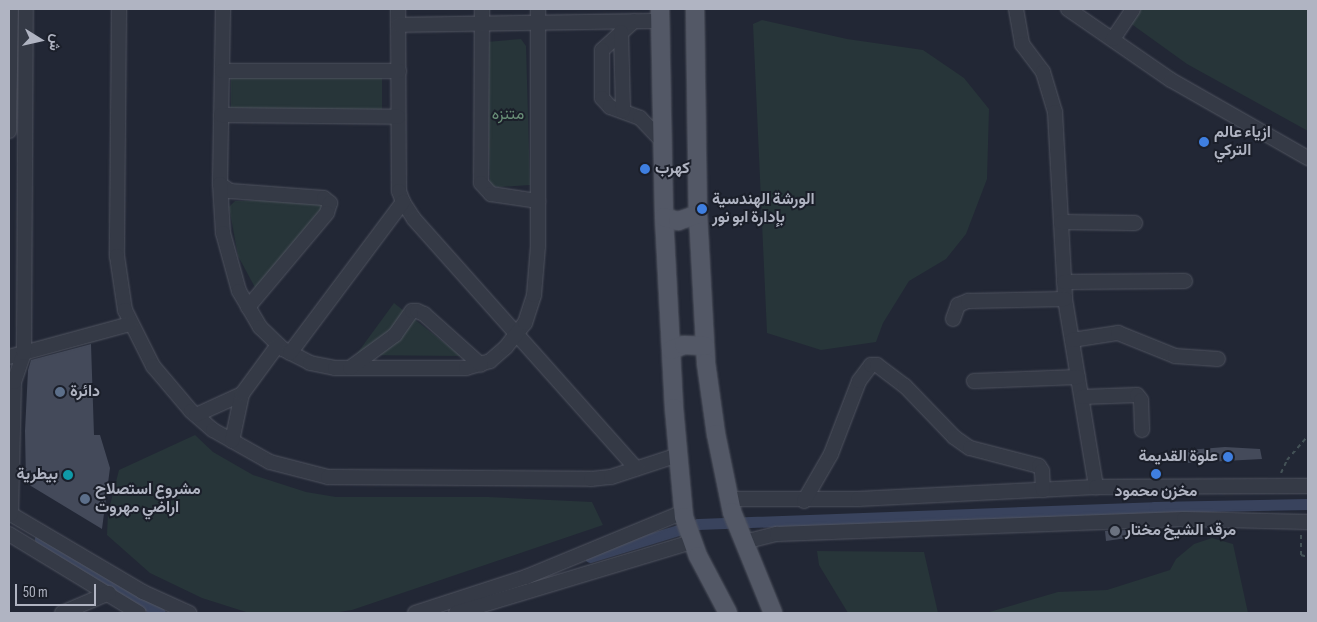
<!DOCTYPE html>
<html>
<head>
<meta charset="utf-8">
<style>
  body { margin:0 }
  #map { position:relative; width:1317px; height:622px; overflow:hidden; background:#222735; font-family:"Sofia Sans Condensed",Vazirmatn,sans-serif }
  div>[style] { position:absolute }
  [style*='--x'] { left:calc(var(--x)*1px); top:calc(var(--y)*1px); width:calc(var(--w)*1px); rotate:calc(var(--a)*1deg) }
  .green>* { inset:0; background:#273539; transform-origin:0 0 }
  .canal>* { height:11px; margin:-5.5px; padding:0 5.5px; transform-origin:5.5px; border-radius:5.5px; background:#39435d }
  .building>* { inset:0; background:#444a5a }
  .path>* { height:2px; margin-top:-1px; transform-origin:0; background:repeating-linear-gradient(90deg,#435156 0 4px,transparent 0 8px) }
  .roads { filter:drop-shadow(0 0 1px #505460) drop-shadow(0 0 1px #505460) }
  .minor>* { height:14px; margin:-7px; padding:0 7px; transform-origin:7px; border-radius:7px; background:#353a46 }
  .major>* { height:18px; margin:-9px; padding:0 9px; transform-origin:9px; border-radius:9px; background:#535866 }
  .dots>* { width:14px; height:14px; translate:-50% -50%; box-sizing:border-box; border:2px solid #1b1f2a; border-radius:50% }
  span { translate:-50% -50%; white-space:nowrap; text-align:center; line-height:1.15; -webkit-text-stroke:4px #1b1f2a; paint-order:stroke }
  .park-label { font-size:16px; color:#6a9078 }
  .poi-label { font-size:16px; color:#b0b4c2; font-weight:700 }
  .left { translate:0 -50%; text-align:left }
  .right { translate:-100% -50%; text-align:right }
  .frame { position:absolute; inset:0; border:10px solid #b0b4c2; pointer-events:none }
  .north { position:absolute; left:15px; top:15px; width:50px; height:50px; -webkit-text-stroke:4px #1b1f2a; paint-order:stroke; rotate:100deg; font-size:14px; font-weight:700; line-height:20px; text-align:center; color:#b0b4c2 }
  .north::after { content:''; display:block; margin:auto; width:18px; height:22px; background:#b0b4c2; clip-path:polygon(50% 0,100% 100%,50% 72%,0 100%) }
  .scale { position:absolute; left:15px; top:584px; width:81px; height:22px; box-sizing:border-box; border:2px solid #b0b4c2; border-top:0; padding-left:6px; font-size:15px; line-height:18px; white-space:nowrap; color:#b0b4c2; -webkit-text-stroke:4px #1b1f2a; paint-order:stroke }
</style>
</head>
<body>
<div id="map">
  <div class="green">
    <div style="clip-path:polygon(1139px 9px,1308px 9px,1308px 131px,1187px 64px,1130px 23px)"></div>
    <div style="clip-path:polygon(762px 20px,847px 39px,923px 50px,964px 78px,989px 109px,987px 179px,966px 234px,946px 259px,909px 281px,883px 323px,876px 342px,821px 350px,767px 333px,753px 24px)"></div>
    <div style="clip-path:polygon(521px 39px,526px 46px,530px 185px,498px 187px,490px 185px,486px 42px)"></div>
    <div style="left:231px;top:78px;width:151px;height:35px"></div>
    <div style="clip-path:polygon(313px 199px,324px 205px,257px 291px,238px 256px,229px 207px,235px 201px)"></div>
    <div style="clip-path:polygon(394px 303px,461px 356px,356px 355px)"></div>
    <div style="clip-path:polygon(195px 435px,213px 452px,253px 475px,306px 492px,336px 497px,488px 497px,592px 502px,603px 525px,352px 610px,333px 613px,246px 612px,202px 598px,150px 573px,107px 535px,108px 513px,119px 470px)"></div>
    <div style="clip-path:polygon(1212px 538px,1233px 544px,1248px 613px,986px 613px,1058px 592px,1107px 590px,1170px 570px,1176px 559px,1194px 544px)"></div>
    <div style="clip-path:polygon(817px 551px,924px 552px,938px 613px,848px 613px,819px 565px)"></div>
  </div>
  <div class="canal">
    <div style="--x:40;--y:539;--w:141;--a:31.7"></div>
    <div style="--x:590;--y:557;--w:113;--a:-17"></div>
    <div style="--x:698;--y:524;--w:456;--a:-2.1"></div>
    <div style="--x:1154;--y:507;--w:154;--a:-1.1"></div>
  </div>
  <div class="building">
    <div style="clip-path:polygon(91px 344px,94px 435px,100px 435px,110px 468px,102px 529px,26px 483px,25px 431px,28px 370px,31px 360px)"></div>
    <div style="clip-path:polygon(1225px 447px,1260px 449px,1262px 459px,1187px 463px,1188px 450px)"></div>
    <div style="clip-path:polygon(1126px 530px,1127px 538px,1106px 541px,1105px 531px)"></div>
  </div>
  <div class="path">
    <div style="--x:1281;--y:473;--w:14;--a:-65"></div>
    <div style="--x:1287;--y:460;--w:32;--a:-49"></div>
    <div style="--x:1301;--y:535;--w:20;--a:90"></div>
    <div style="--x:1301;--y:555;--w:7;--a:16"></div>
  </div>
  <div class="roads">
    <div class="minor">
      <div style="--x:119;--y:9;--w:247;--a:90.5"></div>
      <div style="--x:117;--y:256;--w:55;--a:81.6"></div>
      <div style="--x:125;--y:310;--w:63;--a:63.4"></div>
      <div style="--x:153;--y:366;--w:59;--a:49.8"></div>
      <div style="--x:191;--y:411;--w:29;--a:41"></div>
      <div style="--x:213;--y:430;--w:65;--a:29.3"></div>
      <div style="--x:270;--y:462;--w:60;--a:14.5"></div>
      <div style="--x:328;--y:477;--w:263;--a:0.4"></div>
      <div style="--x:591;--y:479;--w:20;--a:-6"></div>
      <div style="--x:611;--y:477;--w:71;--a:-18.2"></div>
      <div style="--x:223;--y:9;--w:175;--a:91"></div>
      <div style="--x:220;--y:184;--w:12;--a:35"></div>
      <div style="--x:230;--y:191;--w:94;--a:4.3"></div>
      <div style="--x:324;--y:198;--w:8;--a:40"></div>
      <div style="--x:330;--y:203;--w:10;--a:107"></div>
      <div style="--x:327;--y:213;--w:123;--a:130"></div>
      <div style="--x:398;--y:9;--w:182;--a:89.7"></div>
      <div style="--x:399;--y:191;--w:12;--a:70"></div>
      <div style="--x:403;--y:202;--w:20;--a:57"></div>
      <div style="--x:414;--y:219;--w:334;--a:48.3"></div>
      <div style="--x:482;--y:9;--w:174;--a:90.3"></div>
      <div style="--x:481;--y:183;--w:15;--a:48"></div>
      <div style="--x:491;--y:194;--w:48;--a:8.5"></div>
      <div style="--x:1016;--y:9;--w:36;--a:80"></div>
      <div style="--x:1022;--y:44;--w:35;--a:53"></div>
      <div style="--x:1043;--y:72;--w:42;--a:73.3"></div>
      <div style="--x:1055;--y:112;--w:187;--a:86.9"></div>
      <div style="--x:1065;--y:299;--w:191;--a:80.6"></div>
      <div style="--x:1068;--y:9;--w:125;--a:34.6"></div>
      <div style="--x:1171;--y:80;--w:158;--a:29.7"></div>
      <div style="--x:634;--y:21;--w:43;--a:137.8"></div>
      <div style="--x:602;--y:50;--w:48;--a:90"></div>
      <div style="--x:602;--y:98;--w:12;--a:48"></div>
      <div style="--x:610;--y:107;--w:32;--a:20"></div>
      <div style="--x:640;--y:118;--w:32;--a:46"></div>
      <div style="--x:398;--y:25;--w:262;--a:-0.9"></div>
      <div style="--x:621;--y:32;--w:79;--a:88.5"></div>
      <div style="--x:1113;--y:39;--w:36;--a:-56"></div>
      <div style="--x:222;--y:71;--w:177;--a:0"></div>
      <div style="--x:221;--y:115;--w:177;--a:0.6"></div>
      <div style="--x:9;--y:131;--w:122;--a:-89.1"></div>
      <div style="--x:220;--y:184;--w:49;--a:86.5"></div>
      <div style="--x:223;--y:233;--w:60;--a:74.6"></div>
      <div style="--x:239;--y:291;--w:42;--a:59.7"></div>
      <div style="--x:260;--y:327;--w:32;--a:44"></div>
      <div style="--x:283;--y:349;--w:30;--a:27"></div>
      <div style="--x:310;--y:363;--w:25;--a:11"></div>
      <div style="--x:335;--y:368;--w:131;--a:0"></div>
      <div style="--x:466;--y:368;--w:25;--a:-16"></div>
      <div style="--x:490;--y:361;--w:21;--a:-41"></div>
      <div style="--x:506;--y:347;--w:31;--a:-52"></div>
      <div style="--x:525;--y:323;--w:29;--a:-72"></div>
      <div style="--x:534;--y:295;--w:49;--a:-85.3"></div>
      <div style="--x:538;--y:246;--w:237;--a:-90"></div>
      <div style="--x:1061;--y:222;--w:74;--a:0.8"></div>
      <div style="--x:1064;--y:282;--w:121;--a:-0.5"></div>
      <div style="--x:953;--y:319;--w:15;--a:-70"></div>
      <div style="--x:958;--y:305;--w:11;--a:-22"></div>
      <div style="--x:968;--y:301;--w:97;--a:-1.2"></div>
      <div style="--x:1072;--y:340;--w:47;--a:-8.7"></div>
      <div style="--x:1118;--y:333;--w:61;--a:22"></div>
      <div style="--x:1175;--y:356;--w:43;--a:4"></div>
      <div style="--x:290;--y:353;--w:189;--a:-53.2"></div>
      <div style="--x:9;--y:357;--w:125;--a:-15.3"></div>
      <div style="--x:350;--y:368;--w:56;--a:-36.3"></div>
      <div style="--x:395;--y:335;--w:29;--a:-55"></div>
      <div style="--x:412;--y:311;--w:5;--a:0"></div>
      <div style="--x:417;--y:311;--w:8;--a:23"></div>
      <div style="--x:424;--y:314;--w:76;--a:41.8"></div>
      <div style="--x:974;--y:381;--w:104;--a:-2.2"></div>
      <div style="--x:1082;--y:397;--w:55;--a:-2.1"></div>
      <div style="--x:1137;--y:395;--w:6;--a:51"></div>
      <div style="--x:1141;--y:400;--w:30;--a:88"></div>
      <div style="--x:196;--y:415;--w:51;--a:-24.5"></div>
      <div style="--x:232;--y:441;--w:48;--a:-78"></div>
      <div style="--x:242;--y:394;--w:61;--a:-53.7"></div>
      <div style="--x:730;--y:499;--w:128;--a:0"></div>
      <div style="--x:858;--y:499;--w:238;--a:-2.9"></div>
      <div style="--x:1096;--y:487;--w:212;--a:-0.3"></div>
      <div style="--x:804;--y:501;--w:54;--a:-60.1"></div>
      <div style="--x:831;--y:454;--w:78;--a:-69"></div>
      <div style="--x:859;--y:381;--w:20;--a:-53"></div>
      <div style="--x:871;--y:365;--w:6;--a:0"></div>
      <div style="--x:877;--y:365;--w:35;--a:37"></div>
      <div style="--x:905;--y:386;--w:71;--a:46.1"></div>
      <div style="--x:954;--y:437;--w:19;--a:35"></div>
      <div style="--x:970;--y:448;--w:71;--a:14.6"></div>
      <div style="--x:1039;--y:466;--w:6;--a:59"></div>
      <div style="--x:1042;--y:471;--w:19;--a:87"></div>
      <div style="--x:9;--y:513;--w:156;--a:30.5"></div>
      <div style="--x:143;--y:592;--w:51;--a:24.5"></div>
      <div style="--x:11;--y:514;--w:132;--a:-88.7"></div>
      <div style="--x:14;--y:382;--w:31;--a:-71"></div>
      <div style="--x:24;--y:353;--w:344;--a:-89.7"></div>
      <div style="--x:9;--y:534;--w:152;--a:31.3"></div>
      <div style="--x:744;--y:542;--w:34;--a:-14"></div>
      <div style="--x:777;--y:534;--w:407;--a:-2.1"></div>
      <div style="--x:1184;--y:519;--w:124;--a:1.4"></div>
      <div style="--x:62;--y:613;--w:51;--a:-23.1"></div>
      <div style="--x:415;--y:613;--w:117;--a:-18"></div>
      <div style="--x:526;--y:577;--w:171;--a:-22.4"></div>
      <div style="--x:456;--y:613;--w:245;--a:-16.8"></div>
    </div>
    <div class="major">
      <div style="--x:660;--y:9;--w:208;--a:88.9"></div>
      <div style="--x:664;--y:217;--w:191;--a:87"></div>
      <div style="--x:674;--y:408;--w:109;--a:84.8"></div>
      <div style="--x:684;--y:517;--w:41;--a:70.3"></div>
      <div style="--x:698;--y:556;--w:64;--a:62.2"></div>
      <div style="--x:695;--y:9;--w:205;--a:89.2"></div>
      <div style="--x:698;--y:214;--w:149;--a:86.9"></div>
      <div style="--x:706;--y:363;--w:72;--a:82"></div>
      <div style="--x:716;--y:434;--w:80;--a:78.4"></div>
      <div style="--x:732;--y:512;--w:109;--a:67.9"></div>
      <div style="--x:664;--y:217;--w:15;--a:16"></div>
      <div style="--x:678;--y:221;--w:21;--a:-19"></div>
      <div style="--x:671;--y:350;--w:14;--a:-21"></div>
      <div style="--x:684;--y:345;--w:21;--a:3"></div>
    </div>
  </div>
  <div class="dots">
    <div style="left:1204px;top:142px;background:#3f7fe0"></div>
    <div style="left:645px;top:169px;background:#3f7fe0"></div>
    <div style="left:702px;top:209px;background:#3f7fe0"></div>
    <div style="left:60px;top:392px;background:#5c6f8a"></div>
    <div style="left:1228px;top:457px;background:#3f7fe0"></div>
    <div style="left:1156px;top:474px;background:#3f7fe0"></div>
    <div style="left:68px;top:475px;background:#0f9aa8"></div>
    <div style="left:85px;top:499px;background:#5c6f8a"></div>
    <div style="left:1115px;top:531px;background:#6b7280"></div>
  </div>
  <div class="park-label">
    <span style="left:508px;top:115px">متنزه</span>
  </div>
  <div class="poi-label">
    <span class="left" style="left:1214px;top:142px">ازياء عالم<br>التركي</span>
    <span class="left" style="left:655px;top:169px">كهرب</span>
    <span class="left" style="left:712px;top:209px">الورشة الهندسية<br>بإدارة ابو نور</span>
    <span class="left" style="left:70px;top:392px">دائرة</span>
    <span class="right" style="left:1218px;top:457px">علوة القديمة</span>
    <span class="right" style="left:58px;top:475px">بيطرية</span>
    <span class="left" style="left:95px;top:499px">مشروع استصلاح<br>اراضي مهروت</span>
    <span style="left:1156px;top:492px">مخزن محمود</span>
    <span class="left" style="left:1125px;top:531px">مرقد الشيخ مختار</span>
  </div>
  <div class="frame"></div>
  <div class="north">ش</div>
  <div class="scale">50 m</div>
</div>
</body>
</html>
